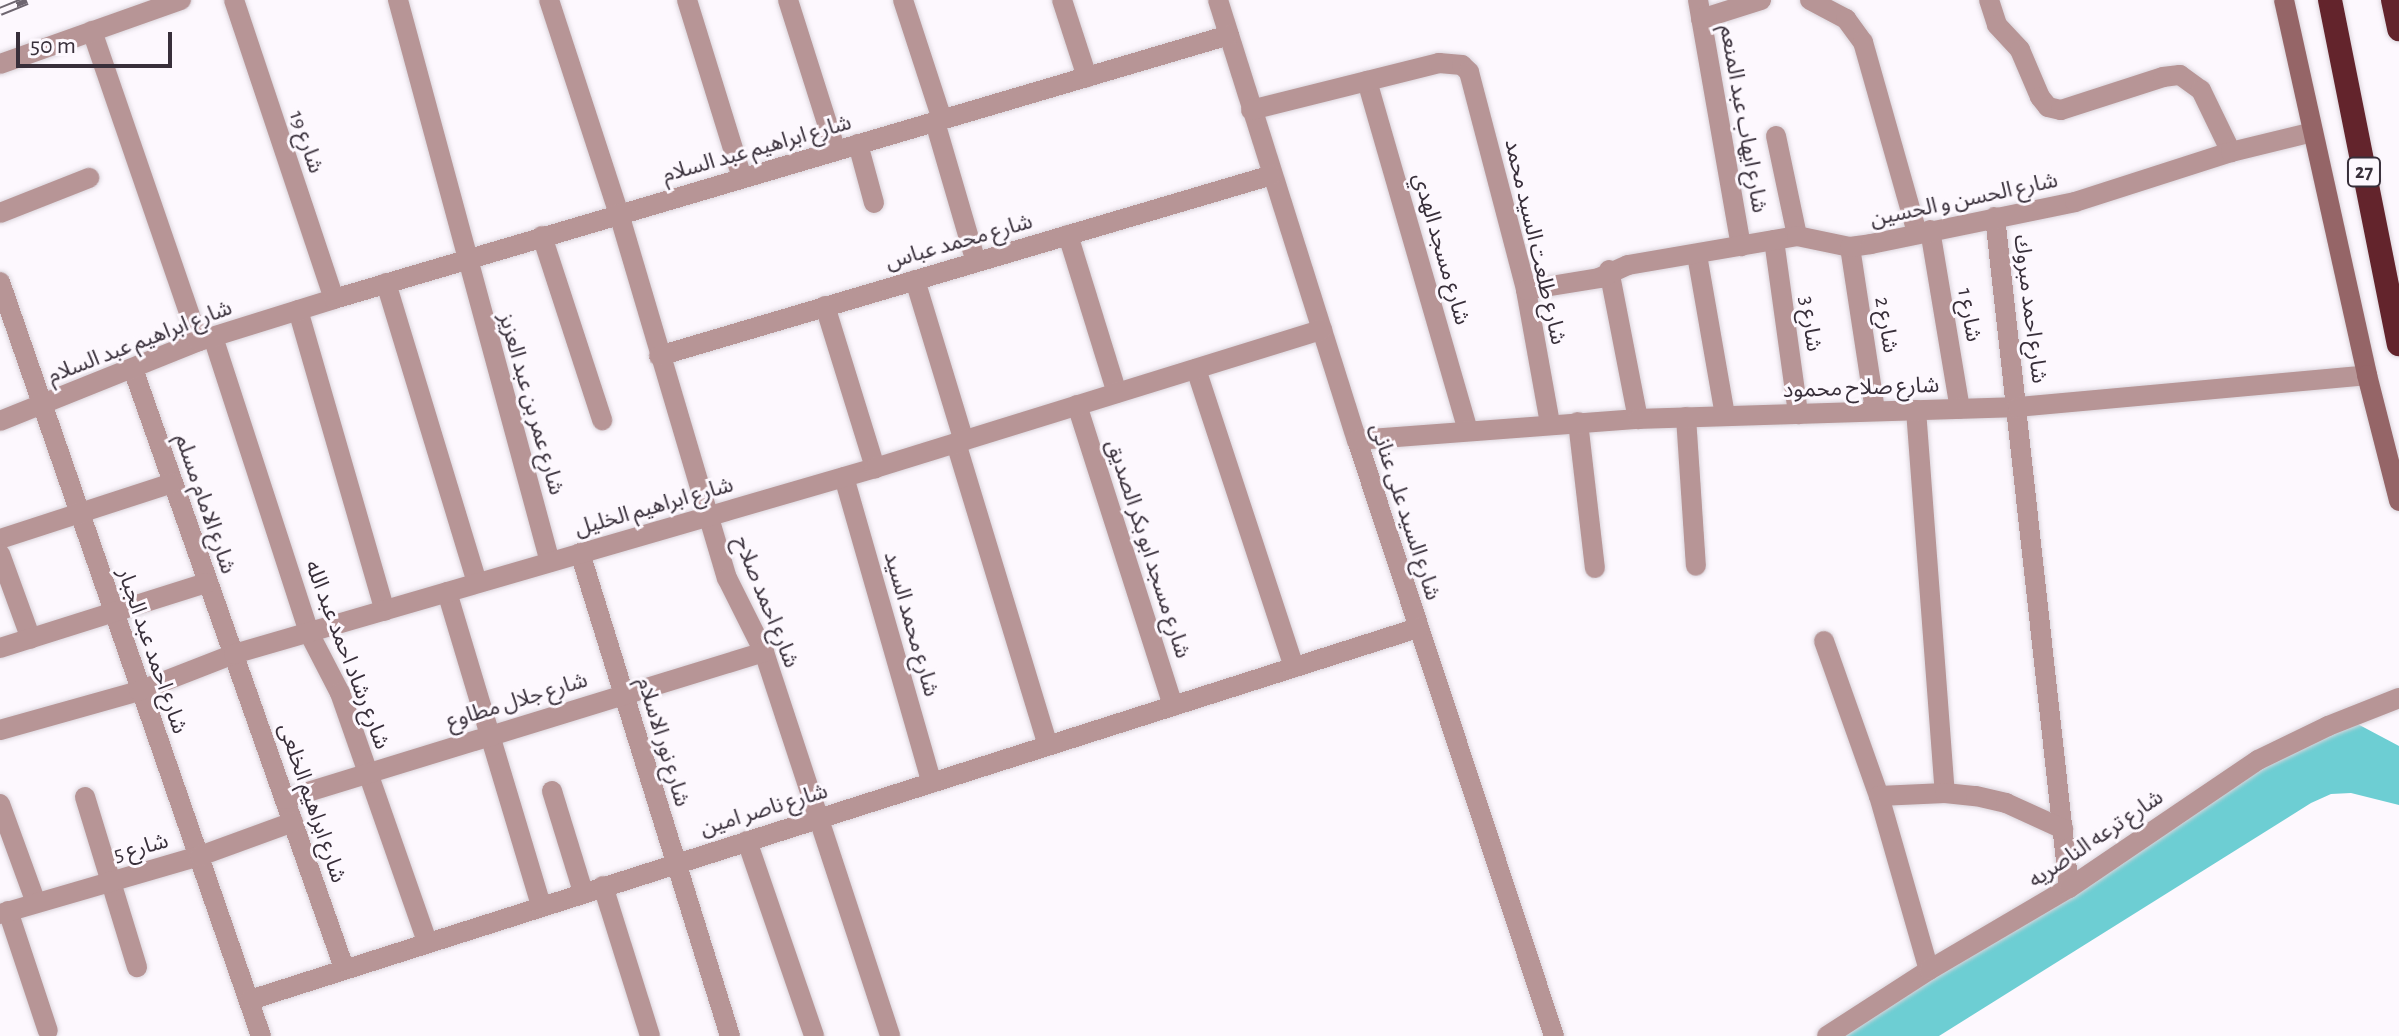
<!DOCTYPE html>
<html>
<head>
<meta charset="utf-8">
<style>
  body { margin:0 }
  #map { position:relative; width:2399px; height:1036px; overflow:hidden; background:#fdf8fe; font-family:"Alegreya Sans","Noto Sans Arabic",sans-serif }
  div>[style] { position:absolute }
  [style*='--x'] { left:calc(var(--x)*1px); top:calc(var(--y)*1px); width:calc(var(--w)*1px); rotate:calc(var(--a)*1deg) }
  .water>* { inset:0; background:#6dced3 }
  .roads { filter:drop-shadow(0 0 2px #dad4db) drop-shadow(0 0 2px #dad4db) }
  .street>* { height:20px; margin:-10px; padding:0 10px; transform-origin:10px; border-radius:10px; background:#b79596 }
  .secondary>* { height:20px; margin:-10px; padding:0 10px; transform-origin:10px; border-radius:10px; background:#956567 }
  .highway>* { height:24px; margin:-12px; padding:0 12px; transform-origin:12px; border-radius:12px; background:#63242c }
  .rail>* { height:9px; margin-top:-4.5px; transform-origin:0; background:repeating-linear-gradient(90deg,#fdf8fe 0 18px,#6e6670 0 36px); box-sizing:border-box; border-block:2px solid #6e6670 }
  span { translate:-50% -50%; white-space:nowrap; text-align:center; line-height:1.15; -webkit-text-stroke:6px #fdf8fe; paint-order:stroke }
  .shield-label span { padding:2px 6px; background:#fdf8fe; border:2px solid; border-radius:6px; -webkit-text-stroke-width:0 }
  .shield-label { font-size:20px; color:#382f3a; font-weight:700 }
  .street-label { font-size:22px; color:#382f3a }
  .scale { position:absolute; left:16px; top:32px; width:156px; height:36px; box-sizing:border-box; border:4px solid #382f3a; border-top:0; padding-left:10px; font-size:24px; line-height:28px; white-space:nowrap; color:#382f3a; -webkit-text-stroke:6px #fdf8fe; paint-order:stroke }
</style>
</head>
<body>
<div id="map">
  <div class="water">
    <div style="clip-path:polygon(2350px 720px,2399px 746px,2399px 805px,2351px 793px,2331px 794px,2311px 803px,1939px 1036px,1838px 1036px,2330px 725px)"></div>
  </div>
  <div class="roads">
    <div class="street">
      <div style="--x:234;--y:0;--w:315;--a:71.5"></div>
      <div style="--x:398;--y:0;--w:582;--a:74.87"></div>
      <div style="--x:549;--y:0;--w:225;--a:71.9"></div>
      <div style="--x:619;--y:214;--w:380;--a:73.5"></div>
      <div style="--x:727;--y:578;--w:83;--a:63.4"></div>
      <div style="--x:764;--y:652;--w:404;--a:71.8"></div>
      <div style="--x:687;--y:0;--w:186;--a:72.8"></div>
      <div style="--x:788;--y:0;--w:158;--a:72.4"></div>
      <div style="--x:903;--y:0;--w:125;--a:71.9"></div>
      <div style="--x:1062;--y:0;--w:81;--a:72"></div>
      <div style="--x:1218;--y:0;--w:461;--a:72.5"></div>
      <div style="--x:1357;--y:440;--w:628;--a:71.71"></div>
      <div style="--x:1698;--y:0;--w:250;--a:80.1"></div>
      <div style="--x:1810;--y:0;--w:41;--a:27.8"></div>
      <div style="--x:1846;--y:19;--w:29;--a:54"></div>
      <div style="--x:1863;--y:42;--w:198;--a:74.2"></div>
      <div style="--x:1989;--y:0;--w:26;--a:72"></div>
      <div style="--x:1997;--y:25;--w:34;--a:47"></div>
      <div style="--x:2020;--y:50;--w:51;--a:66.9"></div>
      <div style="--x:2040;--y:97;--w:13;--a:51"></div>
      <div style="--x:2048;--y:107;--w:13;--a:13"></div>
      <div style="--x:2061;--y:110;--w:107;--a:-17.9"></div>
      <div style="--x:2163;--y:77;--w:17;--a:-7"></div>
      <div style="--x:2180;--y:75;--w:26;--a:36"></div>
      <div style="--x:2201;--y:90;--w:69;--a:64.2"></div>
      <div style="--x:1701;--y:19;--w:63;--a:-17.6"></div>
      <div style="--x:92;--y:31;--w:328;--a:71"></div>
      <div style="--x:0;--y:64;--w:192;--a:-19.5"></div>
      <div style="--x:1367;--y:81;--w:364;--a:73.9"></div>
      <div style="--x:1251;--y:110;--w:194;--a:-14"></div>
      <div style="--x:1439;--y:63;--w:23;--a:5"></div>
      <div style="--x:1462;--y:65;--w:10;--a:45"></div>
      <div style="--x:1469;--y:72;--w:225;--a:75.3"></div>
      <div style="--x:1526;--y:290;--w:135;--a:79.8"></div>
      <div style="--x:935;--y:122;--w:146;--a:73.7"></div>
      <div style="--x:1776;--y:136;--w:102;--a:78.1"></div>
      <div style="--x:858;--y:144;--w:61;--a:74.8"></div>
      <div style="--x:0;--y:213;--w:96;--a:-21.5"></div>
      <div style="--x:1995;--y:217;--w:675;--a:83.71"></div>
      <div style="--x:1930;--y:230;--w:181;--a:80.5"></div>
      <div style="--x:1068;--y:235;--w:165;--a:72.8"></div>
      <div style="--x:542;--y:236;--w:194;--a:71.9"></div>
      <div style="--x:1774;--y:240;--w:176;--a:82.1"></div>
      <div style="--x:1850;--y:247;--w:166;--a:81.3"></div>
      <div style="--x:1697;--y:255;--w:163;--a:80.1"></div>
      <div style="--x:1609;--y:270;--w:152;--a:79"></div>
      <div style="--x:915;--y:280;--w:168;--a:73.1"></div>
      <div style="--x:0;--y:282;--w:798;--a:70.91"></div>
      <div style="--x:386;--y:283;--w:313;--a:73.1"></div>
      <div style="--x:1526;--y:290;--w:74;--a:-9.3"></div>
      <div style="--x:1599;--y:278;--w:32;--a:-24"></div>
      <div style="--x:1628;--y:265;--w:171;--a:-9.7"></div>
      <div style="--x:1797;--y:236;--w:54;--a:11.7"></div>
      <div style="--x:1850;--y:247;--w:21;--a:-8"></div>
      <div style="--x:1871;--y:244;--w:208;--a:-11.6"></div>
      <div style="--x:2075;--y:202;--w:164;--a:-17.8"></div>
      <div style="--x:2231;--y:152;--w:84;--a:-13.7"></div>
      <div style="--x:825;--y:306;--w:170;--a:72.8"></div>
      <div style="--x:298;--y:310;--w:313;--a:73.9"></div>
      <div style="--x:213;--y:337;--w:311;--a:72"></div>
      <div style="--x:309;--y:633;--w:68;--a:62.7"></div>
      <div style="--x:340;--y:693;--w:264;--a:70.7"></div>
      <div style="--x:659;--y:356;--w:639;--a:-16.45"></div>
      <div style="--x:133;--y:369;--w:635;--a:70.59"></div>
      <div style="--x:1196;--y:369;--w:314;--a:71.8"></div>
      <div style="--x:1077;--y:405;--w:316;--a:72.3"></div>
      <div style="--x:1916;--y:410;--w:384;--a:85.7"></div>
      <div style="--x:1686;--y:417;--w:149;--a:86.2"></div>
      <div style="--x:0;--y:421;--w:214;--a:-21.9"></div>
      <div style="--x:199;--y:341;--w:141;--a:-17.3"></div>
      <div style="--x:334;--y:299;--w:933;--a:-16.43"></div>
      <div style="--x:1578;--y:422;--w:147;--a:83.4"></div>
      <div style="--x:1357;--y:440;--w:282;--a:-4.3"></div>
      <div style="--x:1638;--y:419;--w:380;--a:-1.8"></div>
      <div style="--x:2018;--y:407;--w:350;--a:-5.2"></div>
      <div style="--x:956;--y:443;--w:316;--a:73.1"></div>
      <div style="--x:844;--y:477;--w:318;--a:74"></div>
      <div style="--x:0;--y:539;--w:181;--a:-18"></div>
      <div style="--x:580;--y:553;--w:506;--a:72.75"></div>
      <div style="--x:0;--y:554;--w:90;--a:70"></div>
      <div style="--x:447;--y:592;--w:328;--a:73.3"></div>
      <div style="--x:1824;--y:641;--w:164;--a:70.5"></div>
      <div style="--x:1879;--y:796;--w:181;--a:74"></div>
      <div style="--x:0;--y:648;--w:216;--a:-17.5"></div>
      <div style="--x:0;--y:730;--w:144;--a:-15.7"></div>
      <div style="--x:139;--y:691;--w:102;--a:-21.3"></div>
      <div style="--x:234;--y:654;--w:667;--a:-16.18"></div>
      <div style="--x:875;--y:468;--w:468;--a:-17.2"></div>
      <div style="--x:552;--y:791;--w:106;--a:72.9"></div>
      <div style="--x:1879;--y:796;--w:66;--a:-2.6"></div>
      <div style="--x:1945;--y:793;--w:31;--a:6"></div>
      <div style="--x:1976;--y:796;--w:31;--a:13"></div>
      <div style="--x:2006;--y:803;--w:63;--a:24.5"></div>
      <div style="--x:85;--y:797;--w:178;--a:73"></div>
      <div style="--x:285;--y:799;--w:501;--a:-17.06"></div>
      <div style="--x:0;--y:804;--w:105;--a:70"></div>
      <div style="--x:747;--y:841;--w:206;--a:71"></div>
      <div style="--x:603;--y:886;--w:157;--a:72.6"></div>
      <div style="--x:8;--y:911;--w:126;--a:71.6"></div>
      <div style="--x:0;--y:914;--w:208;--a:-16.2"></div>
      <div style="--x:200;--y:856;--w:99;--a:-20.1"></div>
      <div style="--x:250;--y:1000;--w:1226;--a:-17.67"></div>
      <div style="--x:1827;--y:1036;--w:121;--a:-32.9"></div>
      <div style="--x:1929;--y:970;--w:162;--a:-30.4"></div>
      <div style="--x:2069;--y:888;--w:228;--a:-34.1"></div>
      <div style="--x:2258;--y:760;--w:78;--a:-25.9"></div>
      <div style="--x:2328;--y:726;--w:76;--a:-21.5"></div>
    </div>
    <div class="secondary">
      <div style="--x:2284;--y:0;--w:384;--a:77.5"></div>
      <div style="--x:2367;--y:375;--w:130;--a:75.7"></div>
    </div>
    <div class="highway">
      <div style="--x:2330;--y:0;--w:351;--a:78.7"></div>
      <div style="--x:2393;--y:0;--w:30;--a:78"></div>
    </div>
  </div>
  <div class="rail">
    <div style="--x:0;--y:11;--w:29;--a:-22"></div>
  </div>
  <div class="shield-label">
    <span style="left:2364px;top:172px">27</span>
  </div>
  <div class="street-label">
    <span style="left:1743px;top:119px;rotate:80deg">شارع ايهاب عبد المنعم</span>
    <span style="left:306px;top:142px;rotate:71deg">شارع 19</span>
    <span style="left:757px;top:149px;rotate:-16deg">شارع ابراهيم عبد السلام</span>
    <span style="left:1964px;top:200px;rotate:-12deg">شارع الحسن و الحسين</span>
    <span style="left:959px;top:242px;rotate:-16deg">شارع محمد عباس</span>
    <span style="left:1535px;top:242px;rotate:77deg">شارع طلعت السيد محمد</span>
    <span style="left:1441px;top:249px;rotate:74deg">شارع مسجد الهدي</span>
    <span style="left:2030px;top:309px;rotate:83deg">شارع احمد مبروك</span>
    <span style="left:1969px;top:315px;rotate:80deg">شارع 1</span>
    <span style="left:1810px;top:324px;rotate:82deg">شارع 3</span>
    <span style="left:1886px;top:325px;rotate:81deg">شارع 2</span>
    <span style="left:140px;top:342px;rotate:-21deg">شارع ابراهيم عبد السلام</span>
    <span style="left:1861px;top:388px;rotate:-2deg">شارع صلاح محمود</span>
    <span style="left:531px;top:404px;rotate:74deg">شارع عمر بن عبد العزيز</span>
    <span style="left:205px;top:504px;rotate:71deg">شارع الامام مسلم</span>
    <span style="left:654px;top:507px;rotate:-16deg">شارع ابراهيم الخليل</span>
    <span style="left:1405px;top:512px;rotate:72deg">شارع السيد على عنانى</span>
    <span style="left:1148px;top:549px;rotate:72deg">شارع مسجد ابو بكر الصديق</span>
    <span style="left:766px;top:602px;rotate:68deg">شارع احمد صلاح</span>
    <span style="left:911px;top:624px;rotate:74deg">شارع محمد السيد</span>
    <span style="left:152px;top:651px;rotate:71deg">شارع احمد عبد الجبار</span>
    <span style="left:347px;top:655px;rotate:69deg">شارع رشاد احمد عبد الله</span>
    <span style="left:517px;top:701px;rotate:-17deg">شارع جلال مطاوع</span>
    <span style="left:663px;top:742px;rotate:73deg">شارع نور الاسلام</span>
    <span style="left:312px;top:803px;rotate:71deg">شارع ابراهيم الخلعى</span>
    <span style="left:764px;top:810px;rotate:-17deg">شارع ناصر امين</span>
    <span style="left:2096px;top:839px;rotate:-34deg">شارع ترعه الناصريه</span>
    <span style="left:141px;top:848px;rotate:-16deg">شارع 5</span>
  </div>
  <div class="scale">50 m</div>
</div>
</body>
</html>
